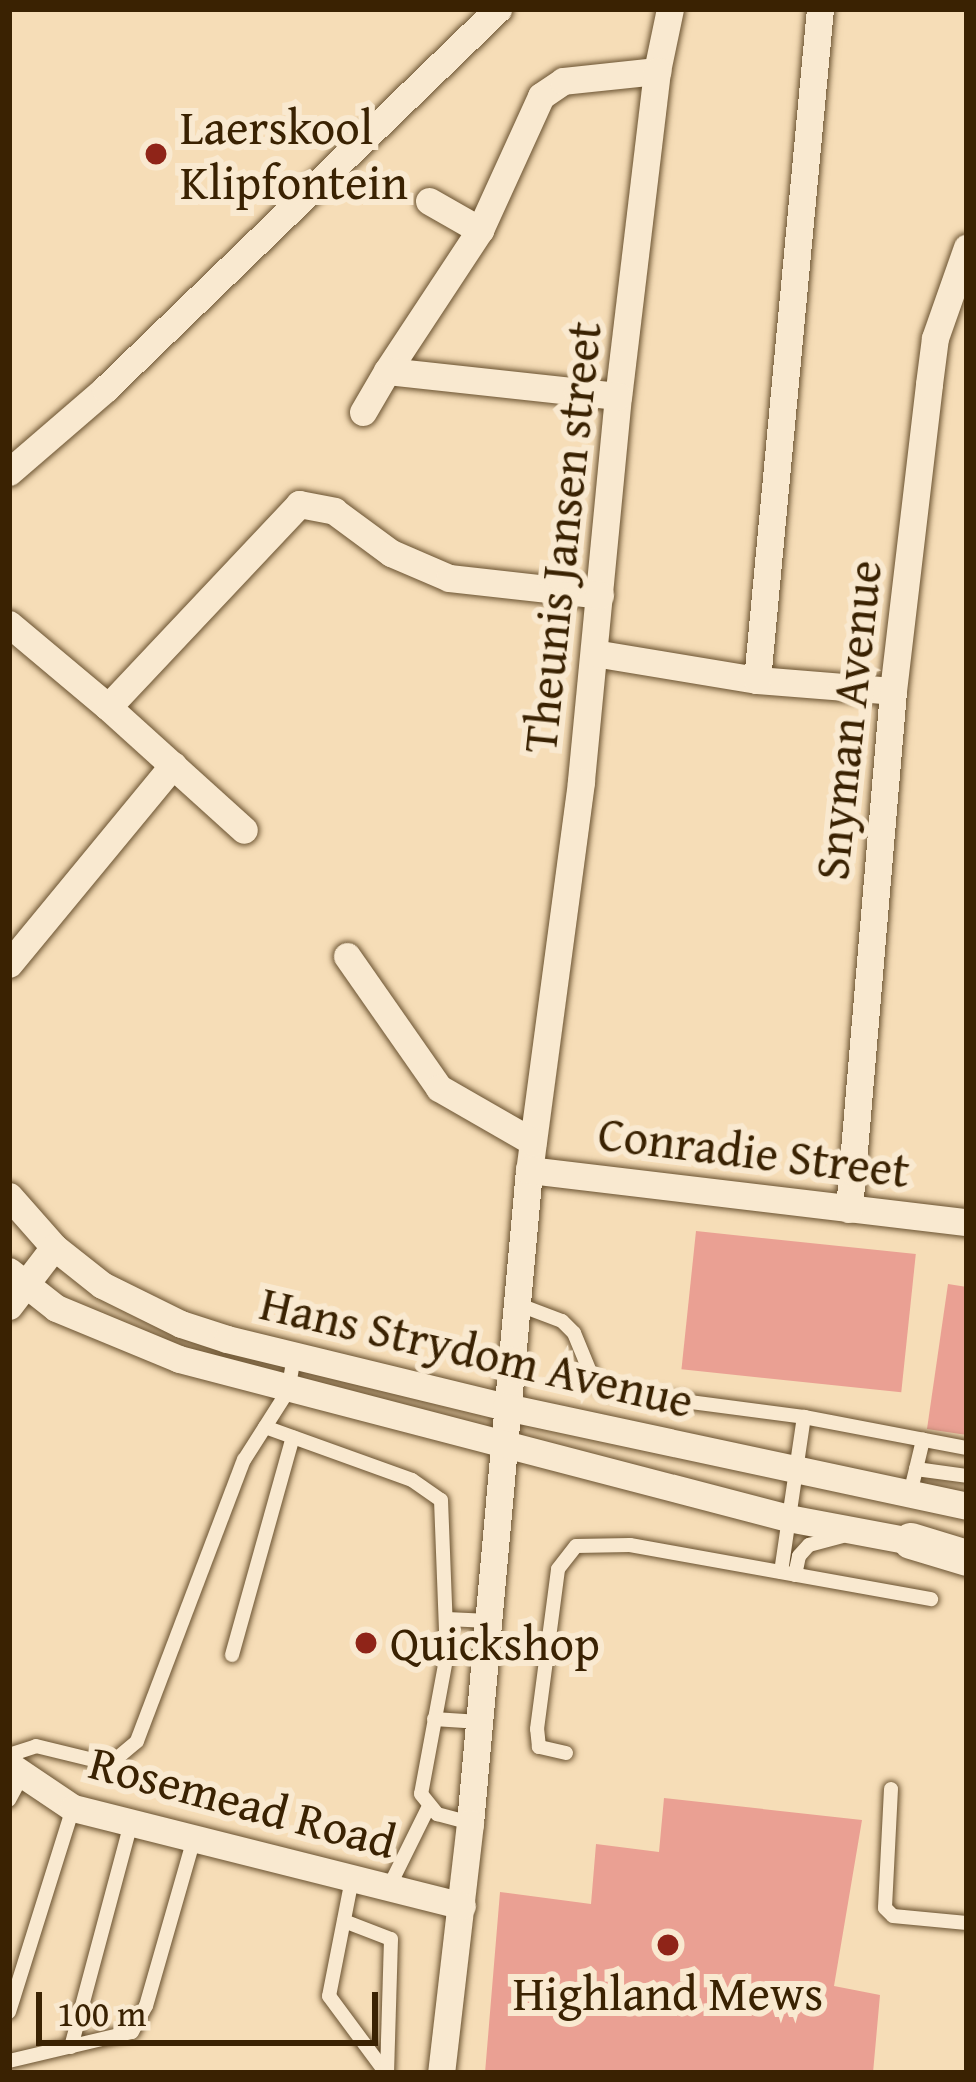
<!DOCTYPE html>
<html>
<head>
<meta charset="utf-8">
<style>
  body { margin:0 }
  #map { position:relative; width:976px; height:2082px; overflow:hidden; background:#f6ddb7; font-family:"Gentium Book Plus",serif }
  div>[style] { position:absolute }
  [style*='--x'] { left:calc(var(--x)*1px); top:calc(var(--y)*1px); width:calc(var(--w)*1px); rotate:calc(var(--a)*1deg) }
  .building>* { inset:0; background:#eaa093; transform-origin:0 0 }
  .roads { filter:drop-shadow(0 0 3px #69512f) drop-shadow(0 0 3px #69512f) }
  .lane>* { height:14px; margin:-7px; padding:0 7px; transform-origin:7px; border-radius:7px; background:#f9e9d0 }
  .street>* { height:27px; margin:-13.5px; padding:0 13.5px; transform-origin:13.5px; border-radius:13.5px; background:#f9e9d0 }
  .secondary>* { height:36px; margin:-18px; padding:0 18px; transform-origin:18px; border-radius:18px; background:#f9e9d0 }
  .dots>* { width:33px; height:33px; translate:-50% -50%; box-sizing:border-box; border:6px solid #f9e9d0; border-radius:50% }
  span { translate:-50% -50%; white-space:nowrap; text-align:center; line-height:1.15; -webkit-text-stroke:12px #f9e9d0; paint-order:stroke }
  .poi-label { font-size:48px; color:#3a2202 }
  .left { translate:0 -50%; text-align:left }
  .street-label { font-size:48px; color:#3a2202 }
  .frame { position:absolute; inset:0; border:12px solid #3a2202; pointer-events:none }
  .scale { position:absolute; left:36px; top:1992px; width:342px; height:54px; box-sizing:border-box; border:6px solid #3a2202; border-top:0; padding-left:15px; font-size:36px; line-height:42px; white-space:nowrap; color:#3a2202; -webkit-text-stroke:9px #f9e9d0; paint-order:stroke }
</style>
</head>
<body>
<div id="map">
  <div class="building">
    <div style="left:696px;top:1231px;width:221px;height:139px;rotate:6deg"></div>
    <div style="clip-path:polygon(948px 1284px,967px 1287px,967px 1435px,927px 1429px)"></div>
    <div style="clip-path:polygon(664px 1798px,862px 1820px,834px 1986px,880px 1995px,873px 2073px,485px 2073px,500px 1892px,591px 1904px,596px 1844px,659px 1852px)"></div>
  </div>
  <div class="roads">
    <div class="lane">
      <div style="--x:517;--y:1304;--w:48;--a:20.7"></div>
      <div style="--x:562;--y:1321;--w:17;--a:45"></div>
      <div style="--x:574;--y:1333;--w:50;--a:67.6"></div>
      <div style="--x:593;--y:1379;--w:18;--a:41"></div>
      <div style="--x:607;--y:1391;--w:199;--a:7.5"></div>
      <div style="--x:804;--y:1417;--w:166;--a:10.8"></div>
      <div style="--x:265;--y:1427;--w:156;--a:19.8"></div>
      <div style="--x:412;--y:1480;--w:35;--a:35"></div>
      <div style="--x:441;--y:1500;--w:154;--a:87.8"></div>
      <div style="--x:447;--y:1654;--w:142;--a:100.5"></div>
      <div style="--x:421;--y:1794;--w:26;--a:51"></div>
      <div style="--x:437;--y:1814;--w:34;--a:15"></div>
      <div style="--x:916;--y:1469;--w:51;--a:7.8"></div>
      <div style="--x:910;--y:1494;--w:56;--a:-76.5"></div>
      <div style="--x:781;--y:1572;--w:157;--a:-81.6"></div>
      <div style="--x:795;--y:1575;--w:19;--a:-78"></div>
      <div style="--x:799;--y:1556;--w:15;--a:-48"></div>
      <div style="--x:809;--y:1545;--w:34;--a:-15"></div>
      <div style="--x:447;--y:1619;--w:42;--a:2.7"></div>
      <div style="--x:232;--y:1655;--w:226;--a:-74.4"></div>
      <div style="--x:434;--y:1719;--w:46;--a:3.7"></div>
      <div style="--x:566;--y:1753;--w:28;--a:-167"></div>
      <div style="--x:539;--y:1747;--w:18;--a:-96"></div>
      <div style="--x:537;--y:1729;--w:161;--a:-82.5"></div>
      <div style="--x:558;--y:1569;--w:29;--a:-52"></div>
      <div style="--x:576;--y:1546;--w:54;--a:-1.1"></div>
      <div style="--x:630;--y:1545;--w:306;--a:10.2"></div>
      <div style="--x:9;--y:1755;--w:28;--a:-18"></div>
      <div style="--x:36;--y:1746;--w:76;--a:13.7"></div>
      <div style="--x:110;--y:1764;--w:35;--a:-40"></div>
      <div style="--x:137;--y:1741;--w:301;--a:-69.2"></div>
      <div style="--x:244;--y:1460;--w:82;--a:-57.5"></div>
      <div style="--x:288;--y:1391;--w:36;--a:-80"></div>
      <div style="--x:891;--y:1789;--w:119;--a:92.9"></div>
      <div style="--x:885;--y:1908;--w:11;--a:45"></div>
      <div style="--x:893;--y:1916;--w:74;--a:5.4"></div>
      <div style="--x:9;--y:1800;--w:27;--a:-62"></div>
      <div style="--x:352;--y:1879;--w:119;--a:101.1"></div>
      <div style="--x:329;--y:1996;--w:96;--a:53.5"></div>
      <div style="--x:389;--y:1887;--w:88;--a:-63.7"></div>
      <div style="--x:344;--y:1921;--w:50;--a:21"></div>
      <div style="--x:391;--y:1939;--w:134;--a:91.7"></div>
      <div style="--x:9;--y:2012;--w:214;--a:-72.6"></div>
      <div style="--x:71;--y:2047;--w:232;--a:-75"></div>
      <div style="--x:9;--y:2061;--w:126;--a:-13.3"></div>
      <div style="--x:132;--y:2032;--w:30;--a:-62"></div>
      <div style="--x:146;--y:2006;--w:174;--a:-74"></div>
    </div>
    <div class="street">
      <div style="--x:657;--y:71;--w:63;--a:-78.2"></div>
      <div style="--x:429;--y:201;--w:59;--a:29.6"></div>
      <div style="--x:387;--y:371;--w:169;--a:-56.6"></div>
      <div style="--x:480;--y:230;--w:147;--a:-65.5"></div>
      <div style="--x:541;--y:96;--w:27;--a:-34"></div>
      <div style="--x:563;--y:81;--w:95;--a:-6.1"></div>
      <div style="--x:657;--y:71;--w:327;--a:96.8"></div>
      <div style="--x:618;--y:396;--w:388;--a:95.5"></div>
      <div style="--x:581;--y:782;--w:391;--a:97.6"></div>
      <div style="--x:529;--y:1170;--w:656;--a:95.16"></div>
      <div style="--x:470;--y:1823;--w:252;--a:96.6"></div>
      <div style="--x:363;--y:412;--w:48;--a:-59.7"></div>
      <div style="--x:387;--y:371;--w:232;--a:6.2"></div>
      <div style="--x:9;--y:472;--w:127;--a:-40.8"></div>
      <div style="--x:105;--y:389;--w:547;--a:-44.04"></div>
      <div style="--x:9;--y:624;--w:129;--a:40"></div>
      <div style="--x:108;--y:707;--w:279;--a:-46.7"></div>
      <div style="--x:299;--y:504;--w:36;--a:11"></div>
      <div style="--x:334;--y:511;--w:71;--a:36.4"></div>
      <div style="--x:391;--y:553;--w:63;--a:23.3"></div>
      <div style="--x:449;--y:578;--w:152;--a:6.4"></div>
      <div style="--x:594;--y:653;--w:165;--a:9.4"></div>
      <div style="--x:757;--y:680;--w:136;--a:4.6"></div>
      <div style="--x:757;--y:680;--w:674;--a:-84.64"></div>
      <div style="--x:108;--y:707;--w:183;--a:42.1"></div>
      <div style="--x:347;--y:956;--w:161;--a:55.1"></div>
      <div style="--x:439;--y:1088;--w:108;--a:29.9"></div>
      <div style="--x:9;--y:964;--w:258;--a:-50.5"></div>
      <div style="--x:529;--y:1170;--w:441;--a:6.8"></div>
      <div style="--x:9;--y:1196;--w:68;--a:48.6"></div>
      <div style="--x:54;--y:1247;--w:61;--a:38.4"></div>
      <div style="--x:102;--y:1285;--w:88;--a:26.3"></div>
      <div style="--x:181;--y:1324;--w:48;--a:18.1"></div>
      <div style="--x:227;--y:1339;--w:287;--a:13.7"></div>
      <div style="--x:506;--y:1407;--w:472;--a:12.1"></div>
      <div style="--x:849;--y:1209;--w:520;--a:-85.14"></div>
      <div style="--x:893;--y:691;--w:309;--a:-83.3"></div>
      <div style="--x:929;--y:384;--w:46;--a:-82.6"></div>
      <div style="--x:935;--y:338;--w:96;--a:-70.6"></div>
      <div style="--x:9;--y:1271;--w:60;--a:38.2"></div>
      <div style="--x:56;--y:1308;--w:133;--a:22.5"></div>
      <div style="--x:179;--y:1359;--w:629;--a:14.63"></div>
      <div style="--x:788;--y:1518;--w:141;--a:10.6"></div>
      <div style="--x:9;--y:1306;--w:74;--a:-52.7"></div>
      <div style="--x:9;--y:1765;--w:77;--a:33.9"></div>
      <div style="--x:73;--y:1808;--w:401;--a:14.1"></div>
    </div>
    <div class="secondary">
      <div style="--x:911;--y:1541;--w:59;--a:16.9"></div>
    </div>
  </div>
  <div class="dots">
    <div style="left:156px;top:154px;background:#8f2418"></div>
    <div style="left:366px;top:1643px;background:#8f2418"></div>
    <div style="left:668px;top:1945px;background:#8f2418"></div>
  </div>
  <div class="poi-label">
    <span class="left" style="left:180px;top:154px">Laerskool<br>Klipfontein</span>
    <span class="left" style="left:390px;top:1643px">Quickshop</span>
    <span style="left:668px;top:1993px">Highland Mews</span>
  </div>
  <div class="street-label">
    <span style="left:561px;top:537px;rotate:-84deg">Theunis Jansen street</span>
    <span style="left:847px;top:720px;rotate:-84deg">Snyman Avenue</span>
    <span style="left:754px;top:1151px;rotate:7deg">Conradie Street</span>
    <span style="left:477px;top:1351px;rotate:13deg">Hans Strydom Avenue</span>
    <span style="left:243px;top:1801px;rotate:15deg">Rosemead Road</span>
  </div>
  <div class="frame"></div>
  <div class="scale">100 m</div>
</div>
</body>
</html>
